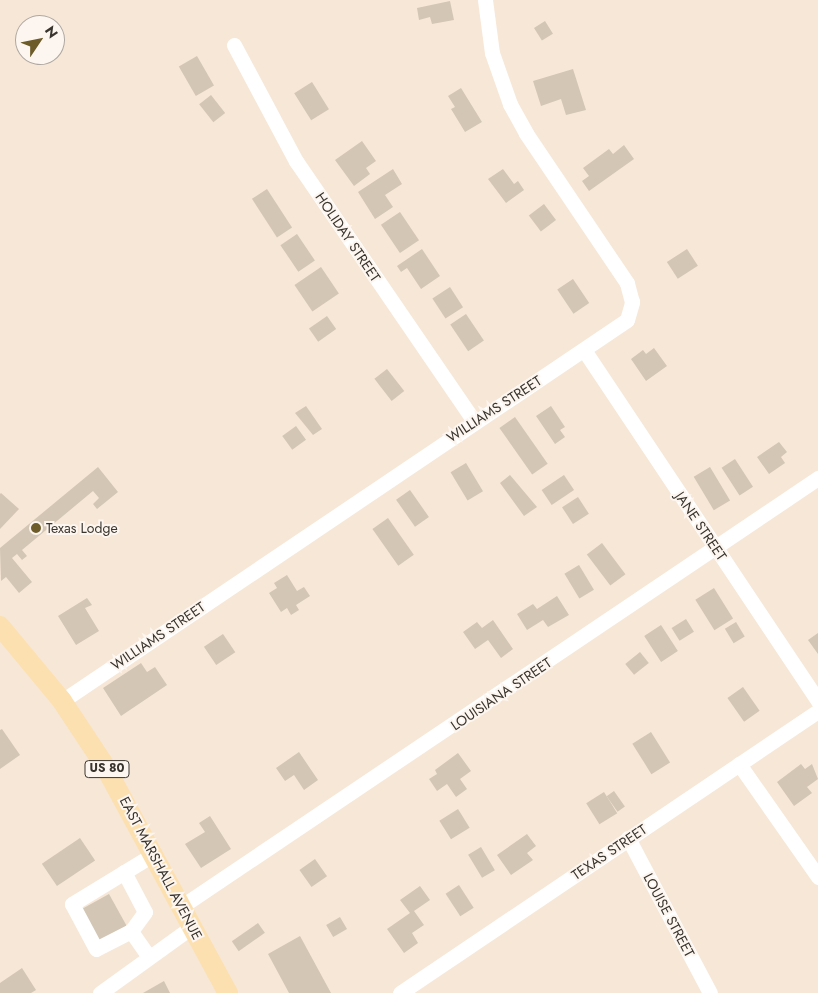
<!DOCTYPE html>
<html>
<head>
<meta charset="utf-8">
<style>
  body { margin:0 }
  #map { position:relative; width:818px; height:993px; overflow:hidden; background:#f7e7d7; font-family:Jost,sans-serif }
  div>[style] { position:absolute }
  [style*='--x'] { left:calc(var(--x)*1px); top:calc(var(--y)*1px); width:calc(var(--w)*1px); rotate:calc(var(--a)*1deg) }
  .building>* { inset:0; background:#d3c6b5; transform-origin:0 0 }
  .minor>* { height:15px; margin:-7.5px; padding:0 7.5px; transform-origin:7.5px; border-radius:7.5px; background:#fff }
  .major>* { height:20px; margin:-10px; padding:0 10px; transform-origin:10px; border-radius:10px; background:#fde0b0 }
  .dots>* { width:14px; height:14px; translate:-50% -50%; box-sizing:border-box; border:2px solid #fdf6f0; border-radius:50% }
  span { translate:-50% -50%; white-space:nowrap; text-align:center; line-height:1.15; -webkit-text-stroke:4px #fdf6f0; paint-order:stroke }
  .shield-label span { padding:1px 4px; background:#fdf6f0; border:1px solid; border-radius:4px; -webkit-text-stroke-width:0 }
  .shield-label { font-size:12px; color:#3a342e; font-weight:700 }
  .street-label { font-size:14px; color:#3a342e }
  .poi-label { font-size:14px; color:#3a342e }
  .left { translate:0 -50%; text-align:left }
  .north { position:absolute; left:15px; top:15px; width:50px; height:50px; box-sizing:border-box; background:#fdf6f0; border:1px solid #afa8a2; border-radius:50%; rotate:56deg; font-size:14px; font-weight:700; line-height:20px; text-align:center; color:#3a342e }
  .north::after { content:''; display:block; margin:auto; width:18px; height:22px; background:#6e5b2a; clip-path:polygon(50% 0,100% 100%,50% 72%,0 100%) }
</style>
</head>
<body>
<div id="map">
  <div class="building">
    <div style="clip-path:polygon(450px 1px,454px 20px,432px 24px,430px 17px,419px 20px,417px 8px)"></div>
    <div style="left:545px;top:21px;width:15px;height:13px;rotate:58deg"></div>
    <div style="left:197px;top:56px;width:34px;height:21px;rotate:60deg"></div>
    <div style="clip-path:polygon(573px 69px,586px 110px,566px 115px,561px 99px,541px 106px,533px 81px)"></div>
    <div style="left:312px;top:82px;width:32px;height:21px;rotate:58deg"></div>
    <div style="clip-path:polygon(461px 88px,482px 122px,465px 132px,451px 109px,455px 107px,448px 96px)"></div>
    <div style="left:211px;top:95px;width:23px;height:15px;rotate:52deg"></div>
    <div style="clip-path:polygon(362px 141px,376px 161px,366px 168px,370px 174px,354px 186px,335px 160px)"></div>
    <div style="clip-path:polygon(624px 145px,634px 159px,589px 191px,582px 181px,589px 176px,583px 168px,609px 149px,613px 154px)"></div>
    <div style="clip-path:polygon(393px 169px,402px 184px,385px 195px,393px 207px,375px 219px,358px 192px)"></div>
    <div style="clip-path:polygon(503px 169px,514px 184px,518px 181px,524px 190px,506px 203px,488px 179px)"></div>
    <div style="left:267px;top:189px;width:46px;height:18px;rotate:57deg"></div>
    <div style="left:544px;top:204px;width:20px;height:19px;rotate:53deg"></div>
    <div style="left:400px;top:212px;width:34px;height:23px;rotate:56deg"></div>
    <div style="left:297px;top:234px;width:32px;height:20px;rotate:56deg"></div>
    <div style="clip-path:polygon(422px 249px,440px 276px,421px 289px,407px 268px,401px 272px,397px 266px)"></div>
    <div style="left:687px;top:249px;width:20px;height:24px;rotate:57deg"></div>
    <div style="left:321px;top:267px;width:32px;height:32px;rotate:56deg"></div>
    <div style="left:573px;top:279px;width:29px;height:19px;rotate:56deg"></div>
    <div style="left:450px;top:287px;width:24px;height:21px;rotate:57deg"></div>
    <div style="left:466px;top:314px;width:32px;height:19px;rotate:56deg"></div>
    <div style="left:327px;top:316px;width:16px;height:22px;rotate:55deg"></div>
    <div style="clip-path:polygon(654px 348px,667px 366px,646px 381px,631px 359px,643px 350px,646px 354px)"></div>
    <div style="left:387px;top:369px;width:28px;height:16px;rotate:52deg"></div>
    <div style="clip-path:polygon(306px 406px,322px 429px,313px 435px,295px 413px)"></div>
    <div style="clip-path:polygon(551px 406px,565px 427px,560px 430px,565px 437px,555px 444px,536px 416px)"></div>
    <div style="left:515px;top:417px;width:57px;height:19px;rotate:55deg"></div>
    <div style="left:296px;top:426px;width:17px;height:17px;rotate:54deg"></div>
    <div style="clip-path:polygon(779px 442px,787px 452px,781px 457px,785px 463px,769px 474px,757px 457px)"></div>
    <div style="left:735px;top:459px;width:33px;height:16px;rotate:57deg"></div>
    <div style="left:466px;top:463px;width:33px;height:18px;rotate:59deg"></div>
    <div style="clip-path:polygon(98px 467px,118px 492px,97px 509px,93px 504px,99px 498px,93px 491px,22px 550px,27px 556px,22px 560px,17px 554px,12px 558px,32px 582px,19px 593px,6px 577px,1px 581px,0 548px)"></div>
    <div style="left:710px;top:467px;width:39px;height:19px;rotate:59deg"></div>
    <div style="clip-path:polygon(510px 475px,537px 507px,524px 516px,500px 483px)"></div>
    <div style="left:564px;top:475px;width:18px;height:27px;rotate:56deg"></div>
    <div style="left:410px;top:490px;width:33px;height:17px;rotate:55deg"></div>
    <div style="clip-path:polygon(1px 493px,19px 509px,0 529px,0 494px)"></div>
    <div style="left:578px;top:497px;width:20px;height:19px;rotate:57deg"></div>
    <div style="left:388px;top:518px;width:45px;height:19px;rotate:55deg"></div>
    <div style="left:602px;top:543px;width:39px;height:19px;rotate:53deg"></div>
    <div style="left:579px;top:565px;width:29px;height:17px;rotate:59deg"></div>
    <div style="clip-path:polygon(287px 575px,297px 591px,304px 587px,310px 596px,296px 605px,299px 610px,291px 615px,287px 608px,281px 612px,269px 593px,277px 588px,274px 583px)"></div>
    <div style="left:714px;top:588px;width:36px;height:22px;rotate:58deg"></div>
    <div style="clip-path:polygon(557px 596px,569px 615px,548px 627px,543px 620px,527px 630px,517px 614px,533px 604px,537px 609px)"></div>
    <div style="clip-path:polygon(87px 598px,92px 605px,85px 608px,99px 631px,76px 645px,58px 616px)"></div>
    <div style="left:686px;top:619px;width:15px;height:17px;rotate:58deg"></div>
    <div style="clip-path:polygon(493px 620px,513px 649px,501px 658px,488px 640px,475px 649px,463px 632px,477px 622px,482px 628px)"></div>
    <div style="left:736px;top:622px;width:17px;height:13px;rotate:59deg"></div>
    <div style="left:661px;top:625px;width:31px;height:20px;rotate:57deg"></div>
    <div style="clip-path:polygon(818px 633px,818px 654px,808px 640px)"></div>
    <div style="left:223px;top:634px;width:22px;height:23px;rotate:56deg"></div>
    <div style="left:640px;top:652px;width:14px;height:19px;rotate:51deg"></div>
    <div style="clip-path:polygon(141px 663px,147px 672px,155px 667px,167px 685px,121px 716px,103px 688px)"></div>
    <div style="left:743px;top:687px;width:29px;height:19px;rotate:55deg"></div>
    <div style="clip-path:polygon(2px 729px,20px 755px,0 769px,0 730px)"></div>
    <div style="left:651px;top:732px;width:36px;height:22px;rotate:58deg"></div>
    <div style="clip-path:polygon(299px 752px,318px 780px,304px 790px,294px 775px,285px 781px,276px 768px)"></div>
    <div style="clip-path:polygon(458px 753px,471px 771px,460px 779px,467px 789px,456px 797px,447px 784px,437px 791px,429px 779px,437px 774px,435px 770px)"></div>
    <div style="clip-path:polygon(801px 764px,805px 769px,812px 764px,818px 779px,807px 787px,812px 793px,794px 806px,777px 782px)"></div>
    <div style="left:614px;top:791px;width:19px;height:9px;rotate:55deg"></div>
    <div style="left:604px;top:792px;width:25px;height:21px;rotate:58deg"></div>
    <div style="left:458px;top:809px;width:22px;height:22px;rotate:58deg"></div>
    <div style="clip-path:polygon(210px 816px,231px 849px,201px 868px,185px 844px,205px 832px,199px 823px)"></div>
    <div style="clip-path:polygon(527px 834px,536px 846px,527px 853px,533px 860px,511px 875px,497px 855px)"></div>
    <div style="left:80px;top:838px;width:27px;height:46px;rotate:56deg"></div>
    <div style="left:481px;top:847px;width:27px;height:15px;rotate:59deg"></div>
    <div style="left:315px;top:859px;width:21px;height:19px;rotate:55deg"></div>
    <div style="left:459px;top:885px;width:27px;height:16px;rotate:57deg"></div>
    <div style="clip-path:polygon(420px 886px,430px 900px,414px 911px,424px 925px,412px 933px,418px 943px,404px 953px,387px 929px,410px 913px,400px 900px)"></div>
    <div style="left:109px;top:894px;width:38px;height:33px;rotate:61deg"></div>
    <div style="left:340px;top:917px;width:14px;height:16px;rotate:60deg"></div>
    <div style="left:258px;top:923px;width:12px;height:32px;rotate:55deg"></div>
    <div style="clip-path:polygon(300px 936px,331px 993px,289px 993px,268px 954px)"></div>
    <div style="clip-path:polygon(22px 968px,36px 990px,31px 993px,0 993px,0 983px)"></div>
    <div style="clip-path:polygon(164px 981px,170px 993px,143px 993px)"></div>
  </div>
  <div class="minor">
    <div style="--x:234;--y:45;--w:132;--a:61.9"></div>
    <div style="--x:296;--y:161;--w:315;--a:55.6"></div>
    <div style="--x:584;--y:350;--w:422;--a:56.3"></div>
    <div style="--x:62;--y:701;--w:681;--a:-33.99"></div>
    <div style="--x:627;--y:320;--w:19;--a:-74"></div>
    <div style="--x:632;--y:302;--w:20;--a:-105"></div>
    <div style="--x:627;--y:283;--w:181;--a:-124"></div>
    <div style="--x:526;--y:133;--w:33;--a:-119"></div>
    <div style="--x:510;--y:104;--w:54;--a:-109.4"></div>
    <div style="--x:492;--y:53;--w:53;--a:-97.5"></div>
    <div style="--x:739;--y:764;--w:138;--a:55"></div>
    <div style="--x:628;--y:838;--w:175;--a:62.1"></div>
    <div style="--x:124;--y:872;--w:45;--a:62.3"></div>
    <div style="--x:145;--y:912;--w:24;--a:126"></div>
    <div style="--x:182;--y:906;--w:767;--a:-33.94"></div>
    <div style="--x:149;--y:957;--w:32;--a:-125"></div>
    <div style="--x:131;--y:931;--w:39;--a:153"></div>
    <div style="--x:96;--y:949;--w:51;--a:-118.1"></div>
    <div style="--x:72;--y:904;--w:96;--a:-31.4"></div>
    <div style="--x:100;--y:993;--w:115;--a:-35.8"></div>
    <div style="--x:400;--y:993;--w:504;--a:-34.01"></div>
  </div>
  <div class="major">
    <div style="--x:0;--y:626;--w:97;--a:50.4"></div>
    <div style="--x:62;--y:701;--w:74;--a:56.5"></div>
    <div style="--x:103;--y:763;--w:262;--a:61.5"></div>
  </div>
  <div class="dots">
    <div style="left:36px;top:528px;background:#6e5b2a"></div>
  </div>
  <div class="shield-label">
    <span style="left:107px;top:769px">US 80</span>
  </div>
  <div class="street-label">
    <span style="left:348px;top:237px;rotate:56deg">HOLIDAY STREET</span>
    <span style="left:494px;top:409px;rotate:-33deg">WILLIAMS STREET</span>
    <span style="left:701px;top:526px;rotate:56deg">JANE STREET</span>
    <span style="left:158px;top:636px;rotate:-34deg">WILLIAMS STREET</span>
    <span style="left:501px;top:694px;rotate:-34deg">LOUISIANA STREET</span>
    <span style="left:609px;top:852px;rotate:-34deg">TEXAS STREET</span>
    <span style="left:161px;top:868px;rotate:62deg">EAST MARSHALL AVENUE</span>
    <span style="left:669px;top:915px;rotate:62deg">LOUISE STREET</span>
  </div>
  <div class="poi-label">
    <span class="left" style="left:46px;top:528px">Texas Lodge</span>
  </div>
  <div class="north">N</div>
</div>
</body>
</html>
